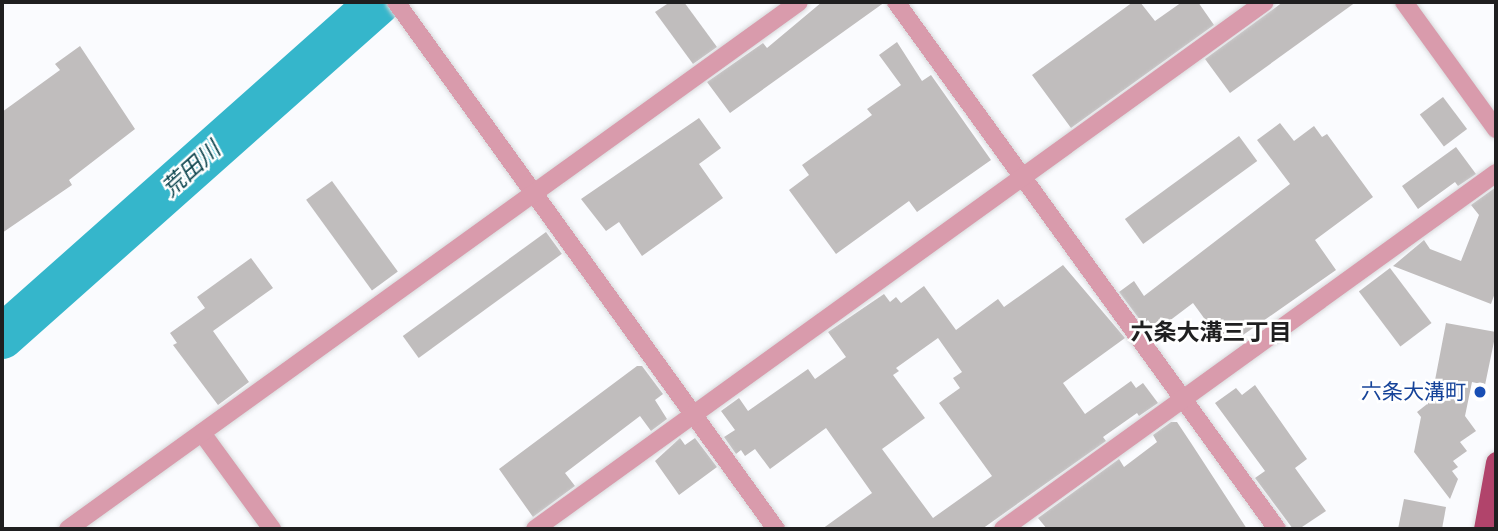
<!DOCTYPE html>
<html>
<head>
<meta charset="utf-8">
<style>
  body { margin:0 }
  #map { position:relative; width:1498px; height:531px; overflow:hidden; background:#fafbfe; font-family:"DM Sans","Noto Sans JP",sans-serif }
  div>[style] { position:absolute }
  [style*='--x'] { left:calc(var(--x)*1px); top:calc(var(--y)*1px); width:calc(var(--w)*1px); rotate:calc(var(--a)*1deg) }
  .river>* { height:44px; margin:-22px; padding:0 22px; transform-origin:22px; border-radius:22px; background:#35b6cb }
  .building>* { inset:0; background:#c0bdbd; transform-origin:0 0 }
  .roads { filter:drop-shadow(0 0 2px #d7d8da) drop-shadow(0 0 2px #d7d8da) }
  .minor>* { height:18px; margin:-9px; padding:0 9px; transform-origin:9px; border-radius:9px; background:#d99bac }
  .primary>* { height:21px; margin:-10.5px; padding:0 10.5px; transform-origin:10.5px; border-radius:10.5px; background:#b1446b }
  .dots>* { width:19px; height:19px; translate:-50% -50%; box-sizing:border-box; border:4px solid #fff; border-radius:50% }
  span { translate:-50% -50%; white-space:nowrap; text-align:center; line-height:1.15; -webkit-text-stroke:5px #fff; paint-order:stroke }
  .transit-label { font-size:21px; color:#164399 }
  .right { translate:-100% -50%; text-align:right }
  .water-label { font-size:23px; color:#0e464f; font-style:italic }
  .neighbourhood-label { font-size:23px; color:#1f1f20; font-weight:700 }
  .frame { position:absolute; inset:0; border:4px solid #1f1f20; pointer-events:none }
</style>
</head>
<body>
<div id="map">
  <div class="river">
    <div style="--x:2;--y:337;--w:504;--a:-41.62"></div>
  </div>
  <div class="building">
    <div style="clip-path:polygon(670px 2px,684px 2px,717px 47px,693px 64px,655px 12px)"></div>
    <div style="clip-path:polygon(822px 2px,885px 2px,730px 113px,707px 82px,763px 43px,767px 48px)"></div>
    <div style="clip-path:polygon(1133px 2px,1140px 2px,1155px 21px,1182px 2px,1198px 2px,1214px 25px,1071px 128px,1032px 75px)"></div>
    <div style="clip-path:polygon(1283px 2px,1356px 2px,1230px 93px,1205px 59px)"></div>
    <div style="clip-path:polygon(897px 42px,922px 81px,931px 75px,991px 160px,917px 212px,909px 201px,836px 254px,789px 190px,809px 175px,802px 165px,872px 115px,867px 109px,901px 85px,879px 55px)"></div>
    <div style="clip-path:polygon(80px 46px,135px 129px,69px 180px,72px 185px,2px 233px,2px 112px,60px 70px,55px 64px)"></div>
    <div style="left:1443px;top:97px;width:40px;height:29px;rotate:53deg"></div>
    <div style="clip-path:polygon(699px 118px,721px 148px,699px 164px,723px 198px,642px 256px,619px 222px,606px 231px,581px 199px)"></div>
    <div style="clip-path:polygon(1280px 123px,1294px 141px,1314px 126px,1322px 137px,1327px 134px,1373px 197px,1315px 240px,1336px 270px,1233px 342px,1228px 335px,1220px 340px,1193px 303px,1156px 331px,1148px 320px,1143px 324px,1119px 292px,1134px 281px,1144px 296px,1290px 184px,1257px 140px)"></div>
    <div style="left:1239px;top:136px;width:31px;height:141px;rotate:54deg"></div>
    <div style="clip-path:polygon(1456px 147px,1476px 174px,1458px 186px,1455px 182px,1418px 209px,1402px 186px)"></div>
    <div style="left:332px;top:181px;width:112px;height:32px;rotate:54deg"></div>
    <div style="clip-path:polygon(1496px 187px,1496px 290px,1491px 304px,1393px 266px,1424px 240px,1430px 249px,1461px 261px,1479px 215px,1471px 205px)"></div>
    <div style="left:546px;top:232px;width:27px;height:177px;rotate:54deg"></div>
    <div style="clip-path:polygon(251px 258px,273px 288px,213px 331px,249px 382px,218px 405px,173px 345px,177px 343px,170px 333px,205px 308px,197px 297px)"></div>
    <div style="clip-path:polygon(evenodd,1063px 265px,1125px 338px,1063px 383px,1085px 414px,1131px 381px,1136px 388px,1143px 383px,1158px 403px,1139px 416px,1137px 413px,1103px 437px,1106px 441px,982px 529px,822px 529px,872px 493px,826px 428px,770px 469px,755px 449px,745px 456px,741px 450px,736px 454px,724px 437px,735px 430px,721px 411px,739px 398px,748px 411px,808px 369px,815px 379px,846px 357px,828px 332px,884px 294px,890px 302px,896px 297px,901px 303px,924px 286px,956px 330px,998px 299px,1004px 307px,1063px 265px,938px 338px,962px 372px,953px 378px,960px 388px,939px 403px,992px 476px,933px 518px,882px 449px,925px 418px,893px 375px,899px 371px,896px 368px,938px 338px)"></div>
    <div style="left:1390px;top:268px;width:69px;height:39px;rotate:53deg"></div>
    <div style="clip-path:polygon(1446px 323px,1496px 332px,1485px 385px,1472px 382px,1465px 416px,1476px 431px,1460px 442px,1467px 451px,1453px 461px,1458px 467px,1452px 471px,1458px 479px,1450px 499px,1414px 452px,1421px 417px,1417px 412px,1431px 401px)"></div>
    <div style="clip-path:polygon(637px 366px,642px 366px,663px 394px,655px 400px,667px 419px,651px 431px,640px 416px,565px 473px,575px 486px,533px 517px,499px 469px)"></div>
    <div style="clip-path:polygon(1255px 385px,1307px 459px,1295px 468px,1326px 511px,1299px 529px,1293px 529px,1255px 478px,1265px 471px,1215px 403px,1236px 388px,1242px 395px)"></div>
    <div style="clip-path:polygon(1171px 422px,1177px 422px,1191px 443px,1247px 529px,1047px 529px,1038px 518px,1119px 459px,1124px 467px,1157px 442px,1153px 435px)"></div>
    <div style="clip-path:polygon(680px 438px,685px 445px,695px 438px,717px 467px,679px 495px,655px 461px)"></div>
    <div style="clip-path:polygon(1404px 499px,1446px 507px,1442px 529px,1398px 529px)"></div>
  </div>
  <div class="roads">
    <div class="minor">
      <div style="--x:396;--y:2;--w:650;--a:54.21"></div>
      <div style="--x:896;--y:2;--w:650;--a:54.13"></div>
      <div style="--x:1404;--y:2;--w:157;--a:54.1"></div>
      <div style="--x:202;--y:433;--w:119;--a:53.9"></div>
      <div style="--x:68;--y:529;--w:901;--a:-35.79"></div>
      <div style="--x:535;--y:529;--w:900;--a:-35.83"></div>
      <div style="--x:1003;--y:529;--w:608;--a:-35.83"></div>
    </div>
    <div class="primary">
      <div style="--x:1484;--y:529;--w:68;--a:-79.8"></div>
    </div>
  </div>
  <div class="dots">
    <div style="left:1480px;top:392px;background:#1a4fb4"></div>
  </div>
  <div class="transit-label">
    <span class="right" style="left:1466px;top:392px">六条大溝町</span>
  </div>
  <div class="water-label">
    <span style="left:191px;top:169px;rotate:-42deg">荒田川</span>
  </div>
  <div class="neighbourhood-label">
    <span style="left:1211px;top:332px">六条大溝三丁目</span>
  </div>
  <div class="frame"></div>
</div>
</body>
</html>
